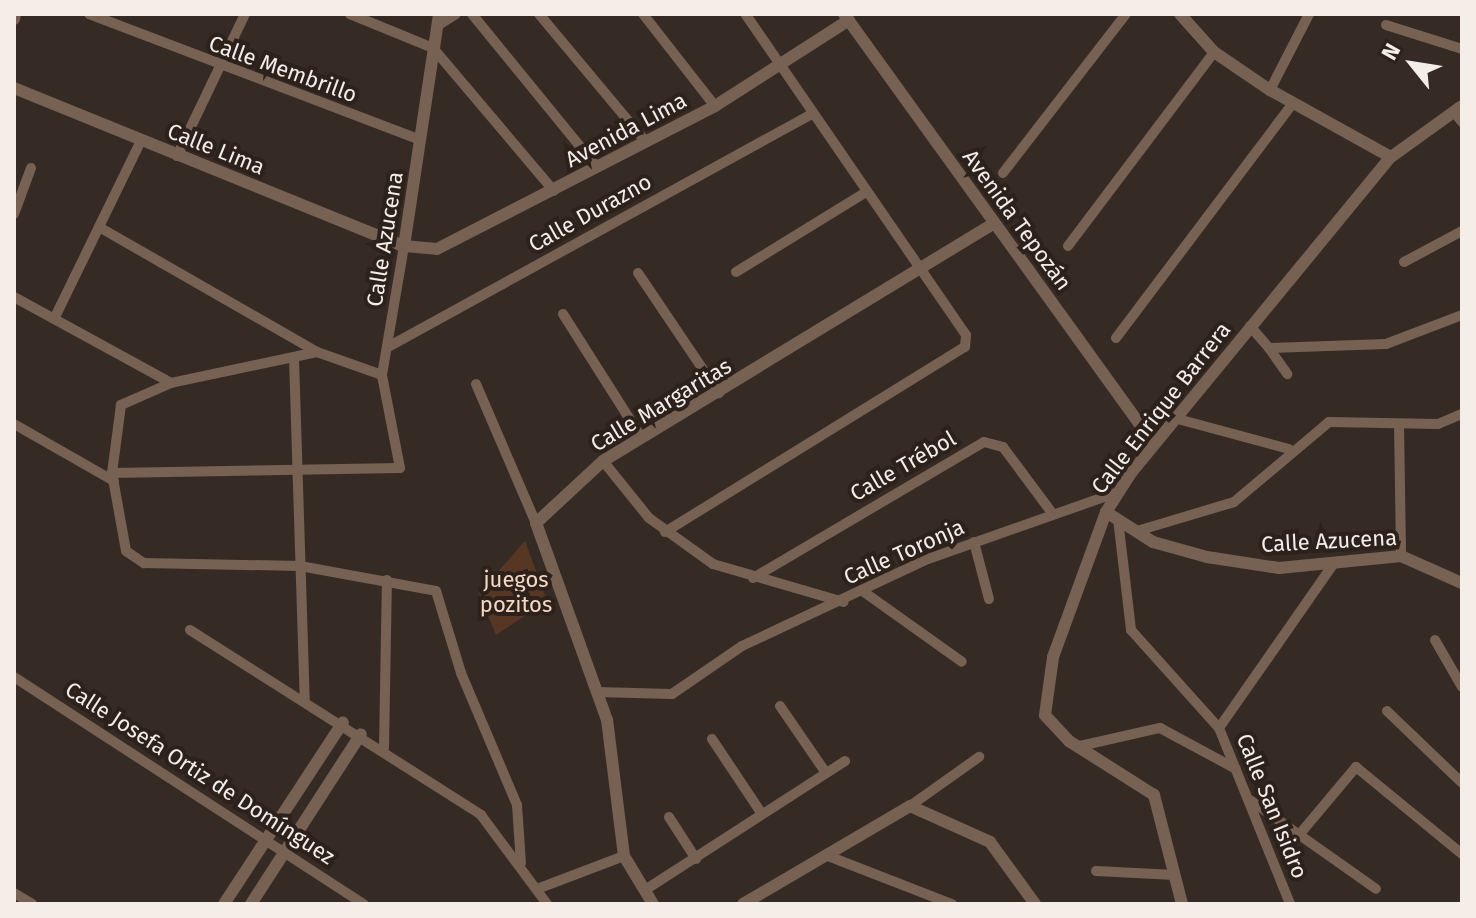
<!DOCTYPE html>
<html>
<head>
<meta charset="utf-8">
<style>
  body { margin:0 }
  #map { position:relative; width:1476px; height:918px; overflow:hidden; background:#362b24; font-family:"Fira Sans",sans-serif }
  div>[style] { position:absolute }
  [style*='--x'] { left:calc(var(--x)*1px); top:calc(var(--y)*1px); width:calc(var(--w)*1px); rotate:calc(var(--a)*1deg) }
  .green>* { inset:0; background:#573723 }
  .minor>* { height:10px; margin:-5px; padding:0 5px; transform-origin:5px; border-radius:5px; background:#766153 }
  .tertiary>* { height:12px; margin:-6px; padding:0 6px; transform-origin:6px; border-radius:6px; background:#766153 }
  span { translate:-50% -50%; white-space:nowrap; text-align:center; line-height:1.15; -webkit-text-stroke:8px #2c211b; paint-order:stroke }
  .street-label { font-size:22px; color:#f4ede8 }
  .park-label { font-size:22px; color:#f6d7c4 }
  .frame { position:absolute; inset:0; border:16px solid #f4ede8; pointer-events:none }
  .north { position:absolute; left:1372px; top:24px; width:80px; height:80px; -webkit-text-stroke:6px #2c211b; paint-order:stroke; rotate:300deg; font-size:22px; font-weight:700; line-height:32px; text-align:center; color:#f4ede8 }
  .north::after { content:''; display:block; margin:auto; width:28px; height:36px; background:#f4ede8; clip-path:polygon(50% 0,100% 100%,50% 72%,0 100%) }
</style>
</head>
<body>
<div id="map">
  <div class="green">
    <div style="clip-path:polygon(525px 541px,547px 601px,496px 635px,479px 593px)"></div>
  </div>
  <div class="minor">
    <div style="--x:89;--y:14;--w:354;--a:20.8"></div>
    <div style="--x:350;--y:14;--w:90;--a:22.3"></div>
    <div style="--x:433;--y:48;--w:187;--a:49.8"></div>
    <div style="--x:472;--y:14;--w:198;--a:50.8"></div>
    <div style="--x:539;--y:14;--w:167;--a:50.1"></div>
    <div style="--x:643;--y:14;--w:117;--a:52"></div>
    <div style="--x:1386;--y:25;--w:80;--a:17.5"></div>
    <div style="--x:437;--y:26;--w:22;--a:-32"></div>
    <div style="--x:1270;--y:90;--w:85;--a:-62.8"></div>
    <div style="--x:1454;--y:112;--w:13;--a:51"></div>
    <div style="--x:177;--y:156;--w:157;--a:-64.4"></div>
    <div style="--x:1003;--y:173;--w:201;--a:-52.3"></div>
    <div style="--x:14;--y:214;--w:49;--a:-69.7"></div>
    <div style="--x:99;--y:227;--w:251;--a:29.8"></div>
    <div style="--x:317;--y:352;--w:69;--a:19.5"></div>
    <div style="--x:1068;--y:246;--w:243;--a:-53"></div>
    <div style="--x:1404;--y:262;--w:66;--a:-28.1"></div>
    <div style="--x:736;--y:272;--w:149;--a:-31.6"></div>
    <div style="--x:638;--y:273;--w:145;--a:56"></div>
    <div style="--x:14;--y:297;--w:179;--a:28.7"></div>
    <div style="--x:563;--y:314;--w:146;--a:57.6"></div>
    <div style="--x:56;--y:315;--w:194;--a:-64"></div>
    <div style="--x:1250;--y:326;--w:29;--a:49"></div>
    <div style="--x:1269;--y:348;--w:117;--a:-2"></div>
    <div style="--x:1386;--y:344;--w:81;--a:-20.9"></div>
    <div style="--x:1116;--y:338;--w:294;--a:-53"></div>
    <div style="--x:388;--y:347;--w:484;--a:-28.8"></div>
    <div style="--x:1269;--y:348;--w:32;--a:55"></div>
    <div style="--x:317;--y:352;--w:149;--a:168"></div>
    <div style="--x:171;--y:383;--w:55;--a:156.3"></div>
    <div style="--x:121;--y:405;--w:69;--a:97.5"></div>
    <div style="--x:112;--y:473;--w:79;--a:79.8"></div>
    <div style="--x:126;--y:551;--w:22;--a:34"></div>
    <div style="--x:144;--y:563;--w:156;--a:1.1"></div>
    <div style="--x:300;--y:566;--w:138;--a:10.4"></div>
    <div style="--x:436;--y:591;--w:86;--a:73"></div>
    <div style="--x:461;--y:673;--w:143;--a:67"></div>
    <div style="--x:517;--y:805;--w:58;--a:86.1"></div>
    <div style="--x:294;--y:358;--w:342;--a:88.2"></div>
    <div style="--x:476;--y:384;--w:151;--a:66.7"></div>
    <div style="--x:1174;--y:418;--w:119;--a:15.1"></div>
    <div style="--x:14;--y:424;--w:115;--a:29.7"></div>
    <div style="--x:1399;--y:424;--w:132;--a:89.1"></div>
    <div style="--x:603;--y:461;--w:73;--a:51.1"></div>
    <div style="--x:649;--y:518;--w:79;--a:35.7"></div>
    <div style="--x:713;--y:564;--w:136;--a:16.2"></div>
    <div style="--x:112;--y:473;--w:288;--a:-1"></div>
    <div style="--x:400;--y:468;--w:95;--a:-101"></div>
    <div style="--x:382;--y:375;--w:131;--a:-80.3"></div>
    <div style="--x:1118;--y:519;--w:112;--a:83.3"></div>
    <div style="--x:1131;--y:630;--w:132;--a:48.1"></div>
    <div style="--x:1219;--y:728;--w:190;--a:68"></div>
    <div style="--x:1137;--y:531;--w:101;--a:-16.6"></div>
    <div style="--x:1234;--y:502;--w:124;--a:-40.1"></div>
    <div style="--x:1329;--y:422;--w:109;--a:1.1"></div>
    <div style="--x:1438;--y:424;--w:26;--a:-23"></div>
    <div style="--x:665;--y:532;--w:352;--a:-31.7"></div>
    <div style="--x:965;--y:347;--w:12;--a:-85"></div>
    <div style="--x:966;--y:335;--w:390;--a:-124.5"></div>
    <div style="--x:974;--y:542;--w:59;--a:75.3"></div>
    <div style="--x:753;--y:578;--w:268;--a:-30.5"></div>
    <div style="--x:984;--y:442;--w:20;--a:15"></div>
    <div style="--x:1003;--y:447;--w:82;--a:53.4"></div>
    <div style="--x:864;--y:592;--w:120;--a:35.5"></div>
    <div style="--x:190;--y:630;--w:345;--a:32.4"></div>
    <div style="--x:481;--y:815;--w:111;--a:53.4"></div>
    <div style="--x:1435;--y:640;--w:54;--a:60.1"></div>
    <div style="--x:14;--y:677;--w:417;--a:33"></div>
    <div style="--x:597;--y:692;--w:75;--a:1.5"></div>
    <div style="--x:672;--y:694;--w:85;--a:-34.4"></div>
    <div style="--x:742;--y:646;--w:205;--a:-25.1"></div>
    <div style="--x:928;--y:559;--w:201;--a:-19.4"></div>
    <div style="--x:780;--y:706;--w:81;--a:55.5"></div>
    <div style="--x:1387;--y:711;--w:104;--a:43.8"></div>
    <div style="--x:1219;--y:728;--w:201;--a:-55.1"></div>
    <div style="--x:712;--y:739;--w:90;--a:56.3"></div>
    <div style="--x:1080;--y:746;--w:82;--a:-12.7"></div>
    <div style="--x:1160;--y:728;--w:86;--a:28.3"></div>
    <div style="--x:384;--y:748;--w:168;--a:-89"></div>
    <div style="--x:1250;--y:800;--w:154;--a:35.2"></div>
    <div style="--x:910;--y:806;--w:85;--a:-35.4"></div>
    <div style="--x:669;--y:817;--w:50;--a:57.3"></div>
    <div style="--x:1299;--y:835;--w:89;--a:-50"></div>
    <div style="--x:1356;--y:767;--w:137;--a:39.4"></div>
    <div style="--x:828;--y:856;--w:133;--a:21.2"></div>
    <div style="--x:1096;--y:871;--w:79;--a:2.9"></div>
    <div style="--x:537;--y:889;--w:93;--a:-20.8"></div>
    <div style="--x:645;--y:890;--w:238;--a:-32.8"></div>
    <div style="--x:14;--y:893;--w:21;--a:31"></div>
  </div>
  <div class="tertiary">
    <div style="--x:844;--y:14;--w:530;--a:54.21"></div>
    <div style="--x:1180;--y:14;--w:51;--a:48.2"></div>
    <div style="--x:1214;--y:52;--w:68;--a:34.2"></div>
    <div style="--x:1270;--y:90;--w:138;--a:29"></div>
    <div style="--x:14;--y:19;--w:5;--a:-79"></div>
    <div style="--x:14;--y:88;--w:421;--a:22.1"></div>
    <div style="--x:404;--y:246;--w:33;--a:5"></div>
    <div style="--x:437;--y:249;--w:313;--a:-27.2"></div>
    <div style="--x:715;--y:106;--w:159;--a:-32.7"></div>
    <div style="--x:404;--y:246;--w:235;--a:-81.4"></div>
    <div style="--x:1106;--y:512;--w:56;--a:32.6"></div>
    <div style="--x:1153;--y:542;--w:56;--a:15.5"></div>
    <div style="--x:1207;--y:557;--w:73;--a:8.7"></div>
    <div style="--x:1279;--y:568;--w:123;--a:-5.6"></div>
    <div style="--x:1401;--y:556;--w:67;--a:23.9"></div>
    <div style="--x:224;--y:904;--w:217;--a:-56.8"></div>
    <div style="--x:251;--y:904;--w:202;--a:-57.1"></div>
    <div style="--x:653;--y:904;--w:56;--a:-121.1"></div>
    <div style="--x:624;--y:856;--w:137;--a:-97.1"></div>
    <div style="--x:607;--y:720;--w:209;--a:-109.8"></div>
    <div style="--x:536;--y:523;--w:91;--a:-42.8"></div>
    <div style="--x:603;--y:461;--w:458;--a:-31.3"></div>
    <div style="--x:743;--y:904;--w:194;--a:-30.4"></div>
    <div style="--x:910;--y:806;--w:88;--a:24.2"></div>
    <div style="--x:990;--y:842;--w:77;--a:54"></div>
    <div style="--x:1182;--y:904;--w:113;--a:-104.4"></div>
    <div style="--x:1154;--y:795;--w:101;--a:-147.6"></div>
    <div style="--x:1069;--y:741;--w:35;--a:-133"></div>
    <div style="--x:1045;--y:715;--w:59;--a:-82.1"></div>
    <div style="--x:1053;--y:657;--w:154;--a:-69.9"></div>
    <div style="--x:1106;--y:512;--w:46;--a:-57.3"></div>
    <div style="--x:1131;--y:473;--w:409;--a:-50.6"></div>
    <div style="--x:1391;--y:157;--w:87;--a:-35.7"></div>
  </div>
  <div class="street-label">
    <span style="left:283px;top:69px;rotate:20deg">Calle Membrillo</span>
    <span style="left:626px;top:130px;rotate:-28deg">Avenida Lima</span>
    <span style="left:216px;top:149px;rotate:22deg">Calle Lima</span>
    <span style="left:590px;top:213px;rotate:-29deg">Calle Durazno</span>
    <span style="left:1017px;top:220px;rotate:54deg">Avenida Tepozán</span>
    <span style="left:385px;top:239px;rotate:-81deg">Calle Azucena</span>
    <span style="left:661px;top:405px;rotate:-31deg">Calle Margaritas</span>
    <span style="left:1161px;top:408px;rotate:-52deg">Calle Enrique Barrera</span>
    <span style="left:903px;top:466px;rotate:-30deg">Calle Trébol</span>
    <span style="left:1329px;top:541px;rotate:-3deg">Calle Azucena</span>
    <span style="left:904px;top:552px;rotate:-24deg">Calle Toronja</span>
    <span style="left:200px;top:773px;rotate:33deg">Calle Josefa Ortiz de Domínguez</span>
    <span style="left:1272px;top:806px;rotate:68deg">Calle San Isidro</span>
  </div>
  <div class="park-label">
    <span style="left:516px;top:592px">juegos<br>pozitos</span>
  </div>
  <div class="frame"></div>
  <div class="north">N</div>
</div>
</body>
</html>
